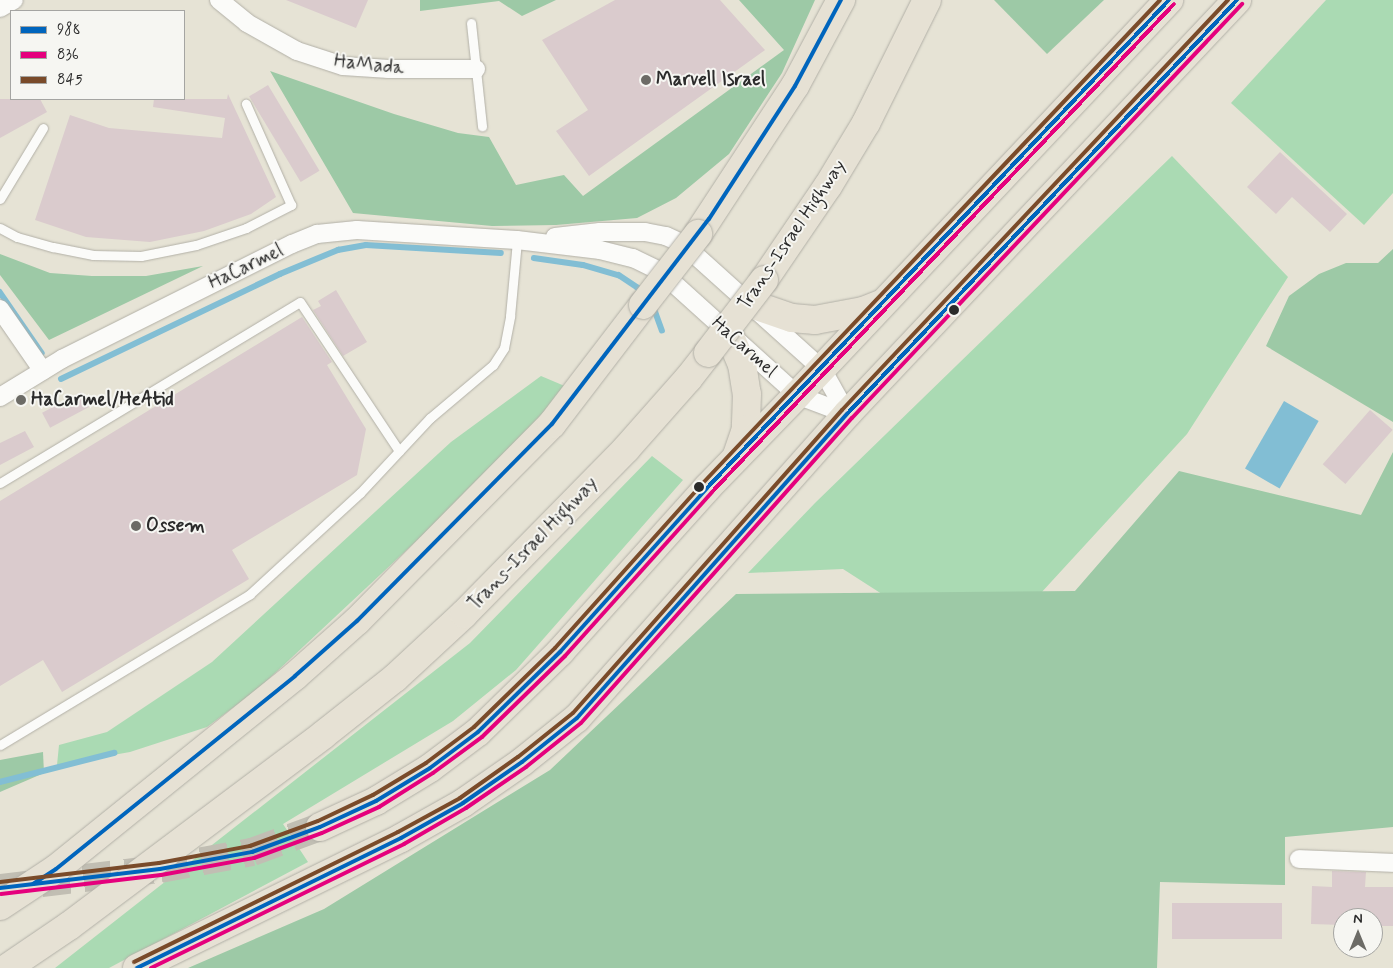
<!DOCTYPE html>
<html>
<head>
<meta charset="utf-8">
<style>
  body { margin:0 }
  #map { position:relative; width:1393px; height:968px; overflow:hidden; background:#e6e3d5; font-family:Mynerve,sans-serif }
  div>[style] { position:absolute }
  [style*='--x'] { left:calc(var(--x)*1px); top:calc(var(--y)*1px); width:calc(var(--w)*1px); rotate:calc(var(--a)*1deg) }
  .green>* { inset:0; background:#aadab3 }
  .forest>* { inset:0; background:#9dc9a6 }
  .water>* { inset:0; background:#82bed4; transform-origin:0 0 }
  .stream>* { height:5.5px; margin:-2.75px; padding:0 2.75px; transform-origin:2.75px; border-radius:2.75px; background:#82bed4 }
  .building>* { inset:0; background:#dacbcd; transform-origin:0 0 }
  .motorway-tunnel>* { height:28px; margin-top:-14px; transform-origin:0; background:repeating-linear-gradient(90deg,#c1beb3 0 28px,transparent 0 42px) }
  .roads { filter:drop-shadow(0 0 1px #b2b0a7) drop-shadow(0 0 1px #b2b0a7) }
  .service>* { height:9px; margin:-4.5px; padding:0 4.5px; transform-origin:4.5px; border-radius:4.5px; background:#fbfbf9 }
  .minor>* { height:18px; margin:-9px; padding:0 9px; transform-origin:9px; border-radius:9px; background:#fbfbf9 }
  .primary>* { height:28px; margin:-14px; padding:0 14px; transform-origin:14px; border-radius:14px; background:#e6e1d4 }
  .motorway>* { height:28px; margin:-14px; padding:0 14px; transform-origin:14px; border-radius:14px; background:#e6e1d4 }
  .bridges { filter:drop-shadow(0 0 1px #b2b0a7) drop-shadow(0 0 1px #b2b0a7) }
  .motorway-bridge>* { height:28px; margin:-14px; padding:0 14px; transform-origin:14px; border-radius:14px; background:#e6e1d4 }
  .bus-1>* { height:4px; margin:-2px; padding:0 2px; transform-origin:2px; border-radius:2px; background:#0065bd }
  .bus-2>* { height:4px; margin:-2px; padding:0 2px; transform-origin:2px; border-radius:2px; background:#e5007d }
  .bus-3>* { height:4px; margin:-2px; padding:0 2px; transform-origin:2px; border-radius:2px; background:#7a4b2a }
  .dots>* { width:14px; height:14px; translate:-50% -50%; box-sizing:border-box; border:2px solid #f6f6f2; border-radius:50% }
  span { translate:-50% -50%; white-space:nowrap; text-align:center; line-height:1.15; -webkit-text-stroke:4px #f6f6f2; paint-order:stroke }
  .street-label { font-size:19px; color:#2b2b2b }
  .poi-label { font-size:19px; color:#2b2b2b; font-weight:700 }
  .left { translate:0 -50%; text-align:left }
  .legend { position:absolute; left:10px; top:10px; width:175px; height:90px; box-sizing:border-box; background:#f6f6f2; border:1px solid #a5a5a2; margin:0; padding:6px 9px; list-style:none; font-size:15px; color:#2b2b2b }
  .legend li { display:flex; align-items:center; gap:10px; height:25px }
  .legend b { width:25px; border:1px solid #a5a5a2 }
  .north { position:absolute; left:1333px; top:908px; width:50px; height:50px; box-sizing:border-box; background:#f6f6f2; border:1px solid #a5a5a2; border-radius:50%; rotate:0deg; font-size:14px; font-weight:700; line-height:20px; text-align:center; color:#2b2b2b }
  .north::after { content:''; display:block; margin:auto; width:18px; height:22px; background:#6c6b66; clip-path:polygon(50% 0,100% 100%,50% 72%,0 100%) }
</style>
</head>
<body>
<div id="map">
  <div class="green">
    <div style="clip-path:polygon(1326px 0,1393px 0,1393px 193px,1364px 225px,1231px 103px)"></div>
    <div style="clip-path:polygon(1172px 156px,1288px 277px,1187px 434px,1029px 606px,913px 614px,843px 569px,748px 573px,815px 503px)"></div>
    <div style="clip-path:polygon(541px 376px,567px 387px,473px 488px,258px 689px,207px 727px,130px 752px,57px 765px,59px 745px,107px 732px,212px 662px,451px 442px)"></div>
    <div style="clip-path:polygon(652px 456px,683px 480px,516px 670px,453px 721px,283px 824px,308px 862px,109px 968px,55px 968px,470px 643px)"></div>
  </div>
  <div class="forest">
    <div style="clip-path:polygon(420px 0,556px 0,522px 16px,499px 1px,420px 11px)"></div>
    <div style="clip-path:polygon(739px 0,815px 0,782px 73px,729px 154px,676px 198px,637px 218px,556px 225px,492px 226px,353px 213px,270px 71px,394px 114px,458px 133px,489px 137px,516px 185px,564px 175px,583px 196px,784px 50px)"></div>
    <div style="clip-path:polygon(994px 0,1104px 0,1047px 54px)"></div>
    <div style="clip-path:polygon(1393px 249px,1393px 422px,1266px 346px,1289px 296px,1319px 274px,1346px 263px,1378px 263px)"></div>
    <div style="clip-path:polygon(0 254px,50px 273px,92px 276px,146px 276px,203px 266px,49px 340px,0 275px)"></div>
    <div style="clip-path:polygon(1393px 452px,1393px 827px,1285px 837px,1285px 885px,1160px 882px,1157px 968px,188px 968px,324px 909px,550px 770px,736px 594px,1075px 591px,1179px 471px,1361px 515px)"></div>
    <div style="clip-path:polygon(43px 752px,44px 773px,0 792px,0 760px)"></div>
  </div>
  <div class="water">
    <div style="left:1284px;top:401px;width:40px;height:78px;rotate:30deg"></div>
  </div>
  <div class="stream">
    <div style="--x:534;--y:258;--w:49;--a:8.1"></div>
    <div style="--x:583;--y:265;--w:37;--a:16"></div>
    <div style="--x:619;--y:275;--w:23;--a:34"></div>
    <div style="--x:638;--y:288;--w:8;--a:45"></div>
    <div style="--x:0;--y:292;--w:74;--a:55.5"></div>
    <div style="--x:653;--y:305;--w:27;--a:70"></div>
    <div style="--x:61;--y:379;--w:243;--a:-25.6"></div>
    <div style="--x:280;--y:274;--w:63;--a:-22.5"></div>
    <div style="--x:338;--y:250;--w:28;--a:-10"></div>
    <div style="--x:366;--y:245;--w:135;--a:3.4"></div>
    <div style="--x:0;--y:782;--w:118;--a:-14.3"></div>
  </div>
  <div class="building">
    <div style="clip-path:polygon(286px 0,368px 0,356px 28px)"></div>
    <div style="clip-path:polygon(615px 0,720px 0,765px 50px,589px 176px,556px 131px,588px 110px,542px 40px)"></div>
    <div style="left:268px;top:85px;width:100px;height:22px;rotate:59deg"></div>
    <div style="clip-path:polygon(228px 94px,276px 197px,251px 214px,204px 231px,150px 242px,86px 237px,35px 220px,70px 115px,109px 128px,222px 138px,225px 118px,153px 107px,154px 99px,227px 99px)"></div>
    <div style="clip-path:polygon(0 99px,40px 99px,47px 112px,0 138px)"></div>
    <div style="clip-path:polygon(1280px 152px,1347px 214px,1330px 232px,1292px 197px,1276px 214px,1247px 187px)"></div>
    <div style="clip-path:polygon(336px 290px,367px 342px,343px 356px,313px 310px,321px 306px,318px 301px)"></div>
    <div style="clip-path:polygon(302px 317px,332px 362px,327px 365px,366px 429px,357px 475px,232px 550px,249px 579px,62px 692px,43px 660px,0 686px,0 501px)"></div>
    <div style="left:81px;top:392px;width:17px;height:44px;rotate:62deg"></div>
    <div style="left:1370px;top:410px;width:30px;height:72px;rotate:41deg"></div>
    <div style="clip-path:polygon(25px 431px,34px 447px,0 465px,0 443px)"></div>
    <div style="clip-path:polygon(1332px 871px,1366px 872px,1365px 887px,1393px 887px,1393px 926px,1373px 926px,1373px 918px,1343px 918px,1343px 925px,1311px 924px,1312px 886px,1332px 887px)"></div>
    <div style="left:1172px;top:903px;width:110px;height:36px"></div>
  </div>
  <div class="motorway-tunnel">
    <div style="--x:0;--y:888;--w:161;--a:-6.8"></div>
    <div style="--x:160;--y:869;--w:94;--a:-10.5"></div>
    <div style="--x:252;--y:852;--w:72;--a:-20.2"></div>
  </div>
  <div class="roads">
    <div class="service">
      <div style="--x:471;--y:23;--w:104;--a:83.9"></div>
      <div style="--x:0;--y:199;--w:83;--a:-58.8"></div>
      <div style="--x:0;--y:228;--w:19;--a:28"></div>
      <div style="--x:17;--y:237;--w:37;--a:16"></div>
      <div style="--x:53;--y:247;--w:41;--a:11.3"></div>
      <div style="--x:93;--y:255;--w:48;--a:1.2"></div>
      <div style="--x:141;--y:256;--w:56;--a:-11.3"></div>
      <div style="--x:196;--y:245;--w:53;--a:-18.8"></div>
      <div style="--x:246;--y:228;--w:51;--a:-27.1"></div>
      <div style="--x:291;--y:205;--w:111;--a:-114"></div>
      <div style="--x:0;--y:483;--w:350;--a:-31.1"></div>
      <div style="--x:300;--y:302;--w:179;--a:56.4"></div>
      <div style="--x:0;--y:745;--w:292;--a:-31.1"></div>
      <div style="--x:250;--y:594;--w:149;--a:-42.6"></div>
      <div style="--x:360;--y:493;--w:103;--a:-47"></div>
      <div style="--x:430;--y:418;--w:82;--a:-40.1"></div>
      <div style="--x:493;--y:365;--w:20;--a:-57"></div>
      <div style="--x:504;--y:348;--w:33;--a:-79"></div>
      <div style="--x:510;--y:316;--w:76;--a:-84.7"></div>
    </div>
    <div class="minor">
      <div style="--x:219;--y:0;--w:36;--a:39"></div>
      <div style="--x:247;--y:23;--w:57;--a:29.2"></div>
      <div style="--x:297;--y:51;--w:48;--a:18.1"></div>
      <div style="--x:343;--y:66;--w:46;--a:3.7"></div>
      <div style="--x:389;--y:69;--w:87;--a:0"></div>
      <div style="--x:0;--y:8;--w:16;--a:-30"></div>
      <div style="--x:555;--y:237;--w:45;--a:-6.3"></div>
      <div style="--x:600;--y:232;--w:45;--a:0"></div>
      <div style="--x:645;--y:232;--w:21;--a:11"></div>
      <div style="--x:666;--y:236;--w:19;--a:25"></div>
      <div style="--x:683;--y:244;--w:187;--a:42"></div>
      <div style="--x:822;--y:369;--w:51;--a:60.9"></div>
      <div style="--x:0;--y:309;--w:75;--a:55.3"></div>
      <div style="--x:0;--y:397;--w:73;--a:-31.5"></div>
      <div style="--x:62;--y:359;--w:257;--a:-26.6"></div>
      <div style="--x:292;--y:244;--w:27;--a:-22"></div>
      <div style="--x:317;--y:234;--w:40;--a:-5.7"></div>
      <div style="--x:357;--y:230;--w:160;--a:3.6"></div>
      <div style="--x:517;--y:240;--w:84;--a:6.9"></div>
      <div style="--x:600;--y:250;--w:34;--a:14"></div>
      <div style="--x:633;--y:258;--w:30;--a:26"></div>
      <div style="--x:660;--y:271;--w:185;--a:42.1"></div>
      <div style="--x:797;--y:395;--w:53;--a:20.8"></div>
      <div style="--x:1299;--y:859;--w:94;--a:2.4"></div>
    </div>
    <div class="primary">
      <div style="--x:751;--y:304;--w:43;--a:18.9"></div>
      <div style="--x:792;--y:318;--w:23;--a:5"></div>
      <div style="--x:815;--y:320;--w:49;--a:-10.6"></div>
      <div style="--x:863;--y:311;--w:19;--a:-21"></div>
      <div style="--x:797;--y:395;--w:543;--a:-46.72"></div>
      <div style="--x:847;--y:414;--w:569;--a:-46.71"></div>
    </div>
    <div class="motorway">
      <div style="--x:698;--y:234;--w:177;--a:-56.8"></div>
      <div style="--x:795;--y:86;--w:98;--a:-61.9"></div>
      <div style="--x:764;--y:280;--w:114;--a:-55.8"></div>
      <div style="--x:828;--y:186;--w:74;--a:-58.9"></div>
      <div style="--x:866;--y:123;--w:137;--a:-63.6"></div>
      <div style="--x:729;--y:334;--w:33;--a:67"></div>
      <div style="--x:742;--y:364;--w:30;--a:81"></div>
      <div style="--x:747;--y:394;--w:35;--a:92"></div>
      <div style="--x:746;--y:429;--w:28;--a:109"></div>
      <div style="--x:320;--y:827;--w:62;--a:-24.9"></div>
      <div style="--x:376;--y:801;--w:63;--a:-31.4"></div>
      <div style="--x:430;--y:768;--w:60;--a:-36.9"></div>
      <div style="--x:478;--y:732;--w:115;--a:-44.3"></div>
      <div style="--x:560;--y:652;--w:220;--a:-48.1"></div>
      <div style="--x:707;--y:488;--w:129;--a:-45.9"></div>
      <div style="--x:0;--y:906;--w:67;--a:-33.5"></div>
      <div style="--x:56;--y:869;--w:307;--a:-38.9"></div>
      <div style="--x:295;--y:676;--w:83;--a:-41.6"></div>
      <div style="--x:357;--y:621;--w:277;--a:-45.3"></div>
      <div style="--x:552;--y:424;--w:150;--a:-52.6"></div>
      <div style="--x:7;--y:968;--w:75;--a:-34.1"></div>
      <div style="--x:69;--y:926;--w:318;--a:-36.9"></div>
      <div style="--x:323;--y:735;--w:92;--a:-38.4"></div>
      <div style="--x:395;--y:678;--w:94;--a:-42.8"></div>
      <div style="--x:464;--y:614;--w:231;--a:-45.5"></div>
      <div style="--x:626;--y:449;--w:94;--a:-48.5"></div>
      <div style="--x:688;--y:379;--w:33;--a:-52"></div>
      <div style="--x:137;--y:968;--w:294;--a:-26.2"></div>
      <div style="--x:401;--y:838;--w:71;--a:-29.4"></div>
      <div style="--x:463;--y:803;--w:72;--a:-34.8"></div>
      <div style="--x:522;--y:762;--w:70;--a:-38.7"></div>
      <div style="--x:577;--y:718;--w:407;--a:-48.4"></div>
    </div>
  </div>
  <div class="bridges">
    <div class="motorway-bridge">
      <div style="--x:643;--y:305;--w:90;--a:-52.2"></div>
      <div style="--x:708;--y:353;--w:92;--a:-52.5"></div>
    </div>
  </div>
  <div class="bus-1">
    <div style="--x:33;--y:884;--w:27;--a:-33"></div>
    <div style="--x:56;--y:869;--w:307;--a:-38.9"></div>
    <div style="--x:295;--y:676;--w:83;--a:-41.6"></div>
    <div style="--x:357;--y:621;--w:277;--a:-45.3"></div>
    <div style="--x:552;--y:424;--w:258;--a:-52.6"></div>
    <div style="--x:709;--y:219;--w:158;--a:-57.1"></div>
    <div style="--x:795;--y:86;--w:98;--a:-61.9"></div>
    <div style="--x:0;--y:888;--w:161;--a:-6.8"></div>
    <div style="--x:160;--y:869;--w:94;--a:-10.5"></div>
    <div style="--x:252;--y:852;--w:72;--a:-20.2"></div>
    <div style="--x:320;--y:827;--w:62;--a:-24.9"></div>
    <div style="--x:376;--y:801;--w:63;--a:-31.4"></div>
    <div style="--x:430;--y:768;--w:60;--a:-36.9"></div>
    <div style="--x:478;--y:732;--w:115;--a:-44.3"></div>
    <div style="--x:560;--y:652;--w:220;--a:-48.1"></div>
    <div style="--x:707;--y:488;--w:672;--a:-46.57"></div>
    <div style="--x:137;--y:968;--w:294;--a:-26.2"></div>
    <div style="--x:401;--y:838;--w:71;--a:-29.4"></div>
    <div style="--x:463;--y:803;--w:72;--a:-34.8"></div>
    <div style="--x:522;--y:762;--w:70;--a:-38.7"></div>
    <div style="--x:577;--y:718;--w:407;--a:-48.4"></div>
    <div style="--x:847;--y:414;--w:569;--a:-46.71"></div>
  </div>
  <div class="bus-2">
    <div style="--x:1;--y:894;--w:161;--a:-6.8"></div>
    <div style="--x:161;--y:875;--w:95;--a:-10.4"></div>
    <div style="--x:254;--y:858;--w:72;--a:-20.2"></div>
    <div style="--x:322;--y:833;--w:63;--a:-24.5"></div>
    <div style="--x:379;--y:807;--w:64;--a:-32.2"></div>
    <div style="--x:433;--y:773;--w:61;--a:-36.3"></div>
    <div style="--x:482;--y:737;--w:116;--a:-44.3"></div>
    <div style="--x:565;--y:656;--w:220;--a:-48.1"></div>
    <div style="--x:712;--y:492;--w:672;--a:-46.57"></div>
    <div style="--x:151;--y:968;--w:282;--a:-26.1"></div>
    <div style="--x:404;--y:844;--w:72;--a:-30.1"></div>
    <div style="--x:466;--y:808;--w:73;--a:-34.3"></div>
    <div style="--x:526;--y:767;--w:70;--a:-38.7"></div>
    <div style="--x:581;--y:723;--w:408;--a:-48.4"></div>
    <div style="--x:852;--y:418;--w:569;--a:-46.71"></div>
  </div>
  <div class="bus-3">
    <div style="--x:0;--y:882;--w:160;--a:-6.8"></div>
    <div style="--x:159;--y:863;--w:93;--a:-10.6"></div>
    <div style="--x:250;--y:846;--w:72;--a:-20.2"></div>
    <div style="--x:318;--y:821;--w:61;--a:-25.3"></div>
    <div style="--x:373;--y:795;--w:62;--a:-31.1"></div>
    <div style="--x:426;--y:763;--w:60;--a:-36.9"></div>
    <div style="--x:474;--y:727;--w:113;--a:-44.3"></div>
    <div style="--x:555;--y:648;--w:220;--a:-48.1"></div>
    <div style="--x:702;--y:484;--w:666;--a:-46.58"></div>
    <div style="--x:134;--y:962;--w:294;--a:-26.2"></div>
    <div style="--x:398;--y:832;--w:71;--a:-28.7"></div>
    <div style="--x:460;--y:798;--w:71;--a:-35.3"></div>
    <div style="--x:518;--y:757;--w:70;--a:-38.7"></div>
    <div style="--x:573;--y:713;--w:405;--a:-48.4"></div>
    <div style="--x:842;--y:410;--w:563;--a:-46.73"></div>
  </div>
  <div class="dots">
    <div style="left:646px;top:80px;background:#6c6b66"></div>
    <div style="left:954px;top:310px;background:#2b2b2b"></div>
    <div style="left:21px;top:400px;background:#6c6b66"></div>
    <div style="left:699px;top:487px;background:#2b2b2b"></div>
    <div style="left:136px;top:526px;background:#6c6b66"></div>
  </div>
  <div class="street-label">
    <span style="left:369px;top:65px;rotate:6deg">HaMada</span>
    <span style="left:792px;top:235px;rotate:-56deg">Trans-Israel Highway</span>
    <span style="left:246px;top:267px;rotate:-26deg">HaCarmel</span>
    <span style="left:744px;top:347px;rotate:42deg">HaCarmel</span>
    <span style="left:533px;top:544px;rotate:-46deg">Trans-Israel Highway</span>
  </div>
  <div class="poi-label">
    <span class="left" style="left:656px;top:80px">Marvell Israel</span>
    <span class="left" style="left:31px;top:400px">HaCarmel/HeAtid</span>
    <span class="left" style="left:146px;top:526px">Ossem</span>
  </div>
  <ul class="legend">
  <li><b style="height:6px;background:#0065bd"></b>988</li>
  <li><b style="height:6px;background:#e5007d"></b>836</li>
  <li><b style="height:6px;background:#7a4b2a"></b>845</li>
  </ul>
  <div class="north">N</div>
</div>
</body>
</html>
